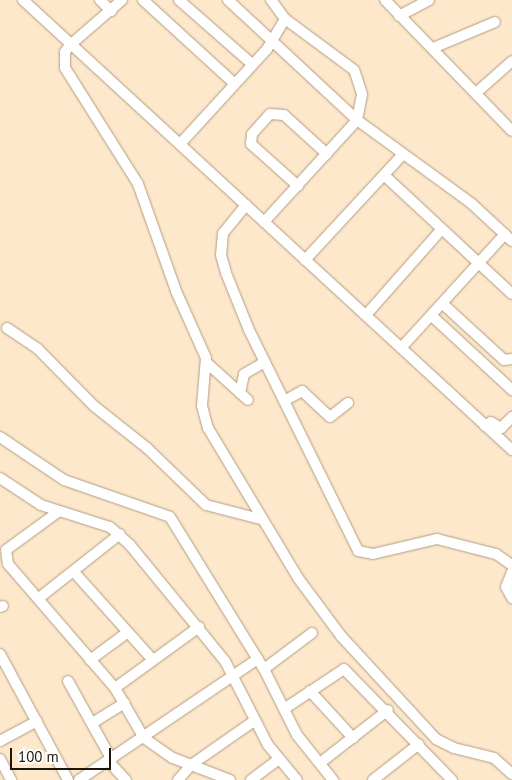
<!DOCTYPE html>
<html>
<head>
<meta charset="utf-8">
<style>
  body { margin:0 }
  #map { position:relative; width:512px; height:780px; overflow:hidden; background:#fee8cb; font-family:"PT Sans",sans-serif }
  div>[style] { position:absolute }
  [style*='--x'] { left:calc(var(--x)*1px); top:calc(var(--y)*1px); width:calc(var(--w)*1px); rotate:calc(var(--a)*1deg) }
  .roads { filter:drop-shadow(0 0 1px #b19d82) drop-shadow(0 0 1px #b19d82) }
  .minor>* { height:10px; margin:-5px; padding:0 5px; transform-origin:5px; border-radius:5px; background:#fff }
  span { translate:-50% -50%; white-space:nowrap; text-align:center; line-height:1.15; -webkit-text-stroke:5px #fff; paint-order:stroke }
  .scale { position:absolute; left:10px; top:748px; width:101px; height:22px; box-sizing:border-box; border:2px solid #1d160b; border-top:0; padding-left:6px; font-size:15px; line-height:18px; white-space:nowrap; color:#1d160b; -webkit-text-stroke:4px #fff; paint-order:stroke }
</style>
</head>
<body>
<div id="map">
  <div class="roads">
    <div class="minor">
      <div style="--x:23;--y:0;--w:665;--a:42.62"></div>
      <div style="--x:100;--y:0;--w:16;--a:45"></div>
      <div style="--x:122;--y:0;--w:69;--a:139.1"></div>
      <div style="--x:70;--y:45;--w:9;--a:126"></div>
      <div style="--x:65;--y:52;--w:16;--a:90"></div>
      <div style="--x:65;--y:68;--w:137;--a:57.8"></div>
      <div style="--x:138;--y:184;--w:114;--a:70.4"></div>
      <div style="--x:176;--y:291;--w:73;--a:65.9"></div>
      <div style="--x:206;--y:358;--w:48;--a:94.8"></div>
      <div style="--x:202;--y:406;--w:23;--a:75"></div>
      <div style="--x:208;--y:428;--w:175;--a:59"></div>
      <div style="--x:298;--y:578;--w:72;--a:53.4"></div>
      <div style="--x:341;--y:636;--w:140;--a:47.3"></div>
      <div style="--x:436;--y:739;--w:20;--a:27"></div>
      <div style="--x:454;--y:748;--w:41;--a:14"></div>
      <div style="--x:494;--y:758;--w:24;--a:42"></div>
      <div style="--x:143;--y:0;--w:123;--a:42.4"></div>
      <div style="--x:179;--y:0;--w:97;--a:41.2"></div>
      <div style="--x:228;--y:0;--w:176;--a:42.9"></div>
      <div style="--x:357;--y:120;--w:141;--a:36.1"></div>
      <div style="--x:471;--y:203;--w:56;--a:42.8"></div>
      <div style="--x:385;--y:0;--w:182;--a:45.9"></div>
      <div style="--x:399;--y:16;--w:34;--a:-28"></div>
      <div style="--x:433;--y:48;--w:67;--a:-22.8"></div>
      <div style="--x:476;--y:93;--w:48;--a:-41.6"></div>
      <div style="--x:180;--y:144;--w:129;--a:-47.5"></div>
      <div style="--x:267;--y:49;--w:35;--a:-59"></div>
      <div style="--x:385;--y:176;--w:173;--a:42.9"></div>
      <div style="--x:298;--y:186;--w:63;--a:-138.2"></div>
      <div style="--x:251;--y:144;--w:10;--a:-84"></div>
      <div style="--x:252;--y:134;--w:27;--a:-48"></div>
      <div style="--x:270;--y:114;--w:14;--a:4"></div>
      <div style="--x:284;--y:115;--w:58;--a:42.2"></div>
      <div style="--x:246;--y:205;--w:36;--a:129"></div>
      <div style="--x:223;--y:233;--w:22;--a:95"></div>
      <div style="--x:221;--y:255;--w:19;--a:74"></div>
      <div style="--x:226;--y:273;--w:61;--a:68"></div>
      <div style="--x:249;--y:330;--w:246;--a:63.7"></div>
      <div style="--x:358;--y:551;--w:15;--a:11"></div>
      <div style="--x:373;--y:554;--w:66;--a:-13.2"></div>
      <div style="--x:437;--y:539;--w:61;--a:14.3"></div>
      <div style="--x:496;--y:554;--w:19;--a:35"></div>
      <div style="--x:264;--y:222;--w:138;--a:-47.6"></div>
      <div style="--x:357;--y:120;--w:26;--a:-79"></div>
      <div style="--x:362;--y:94;--w:25;--a:-108"></div>
      <div style="--x:354;--y:70;--w:86;--a:-143.5"></div>
      <div style="--x:285;--y:19;--w:24;--a:-126"></div>
      <div style="--x:305;--y:260;--w:144;--a:-47.2"></div>
      <div style="--x:444;--y:305;--w:81;--a:42.5"></div>
      <div style="--x:504;--y:360;--w:8;--a:-7"></div>
      <div style="--x:366;--y:315;--w:113;--a:-48.6"></div>
      <div style="--x:433;--y:317;--w:108;--a:42.7"></div>
      <div style="--x:7;--y:328;--w:36;--a:34"></div>
      <div style="--x:37;--y:348;--w:81;--a:45.5"></div>
      <div style="--x:94;--y:406;--w:68;--a:38.4"></div>
      <div style="--x:147;--y:448;--w:82;--a:44"></div>
      <div style="--x:206;--y:505;--w:56;--a:14.5"></div>
      <div style="--x:401;--y:348;--w:154;--a:-47.6"></div>
      <div style="--x:207;--y:363;--w:55;--a:42.1"></div>
      <div style="--x:240;--y:393;--w:19;--a:-78"></div>
      <div style="--x:244;--y:374;--w:24;--a:-30"></div>
      <div style="--x:284;--y:401;--w:21;--a:-29"></div>
      <div style="--x:302;--y:391;--w:38;--a:43"></div>
      <div style="--x:330;--y:417;--w:23;--a:-38"></div>
      <div style="--x:485;--y:426;--w:7;--a:-34"></div>
      <div style="--x:491;--y:422;--w:12;--a:31"></div>
      <div style="--x:501;--y:428;--w:16;--a:-45"></div>
      <div style="--x:0;--y:437;--w:77;--a:33.9"></div>
      <div style="--x:64;--y:480;--w:112;--a:19.2"></div>
      <div style="--x:170;--y:517;--w:179;--a:58.3"></div>
      <div style="--x:264;--y:669;--w:74;--a:63.4"></div>
      <div style="--x:297;--y:735;--w:58;--a:51.3"></div>
      <div style="--x:0;--y:478;--w:49;--a:33.4"></div>
      <div style="--x:41;--y:505;--w:72;--a:17.7"></div>
      <div style="--x:110;--y:527;--w:27;--a:42"></div>
      <div style="--x:130;--y:545;--w:150;--a:50.7"></div>
      <div style="--x:225;--y:661;--w:94;--a:62.9"></div>
      <div style="--x:268;--y:745;--w:45;--a:50.4"></div>
      <div style="--x:58;--y:512;--w:64;--a:143.8"></div>
      <div style="--x:6;--y:550;--w:14;--a:82"></div>
      <div style="--x:8;--y:564;--w:164;--a:49.2"></div>
      <div style="--x:115;--y:688;--w:58;--a:59.9"></div>
      <div style="--x:144;--y:738;--w:35;--a:35"></div>
      <div style="--x:173;--y:758;--w:61;--a:21.1"></div>
      <div style="--x:74;--y:572;--w:118;--a:48.1"></div>
      <div style="--x:512;--y:572;--w:16;--a:112"></div>
      <div style="--x:506;--y:587;--w:13;--a:61"></div>
      <div style="--x:39;--y:598;--w:103;--a:-38.3"></div>
      <div style="--x:0;--y:607;--w:3;--a:-18"></div>
      <div style="--x:0;--y:654;--w:143;--a:61.6"></div>
      <div style="--x:90;--y:660;--w:47;--a:-36.4"></div>
      <div style="--x:264;--y:669;--w:60;--a:-36.9"></div>
      <div style="--x:68;--y:681;--w:90;--a:60.9"></div>
      <div style="--x:115;--y:688;--w:104;--a:-36"></div>
      <div style="--x:310;--y:691;--w:64;--a:47.5"></div>
      <div style="--x:284;--y:709;--w:72;--a:-33.7"></div>
      <div style="--x:344;--y:669;--w:155;--a:45.8"></div>
      <div style="--x:94;--y:722;--w:36;--a:-32"></div>
      <div style="--x:0;--y:741;--w:42;--a:-28.4"></div>
      <div style="--x:0;--y:759;--w:24;--a:62"></div>
      <div style="--x:109;--y:762;--w:25;--a:47"></div>
      <div style="--x:320;--y:763;--w:86;--a:-37.9"></div>
      <div style="--x:79;--y:780;--w:216;--a:-34.1"></div>
      <div style="--x:178;--y:780;--w:20;--a:-49"></div>
      <div style="--x:191;--y:765;--w:77;--a:-34.9"></div>
      <div style="--x:251;--y:780;--w:35;--a:-37"></div>
      <div style="--x:373;--y:780;--w:58;--a:-38"></div>
    </div>
  </div>
  <div class="scale">100 m</div>
</div>
</body>
</html>
